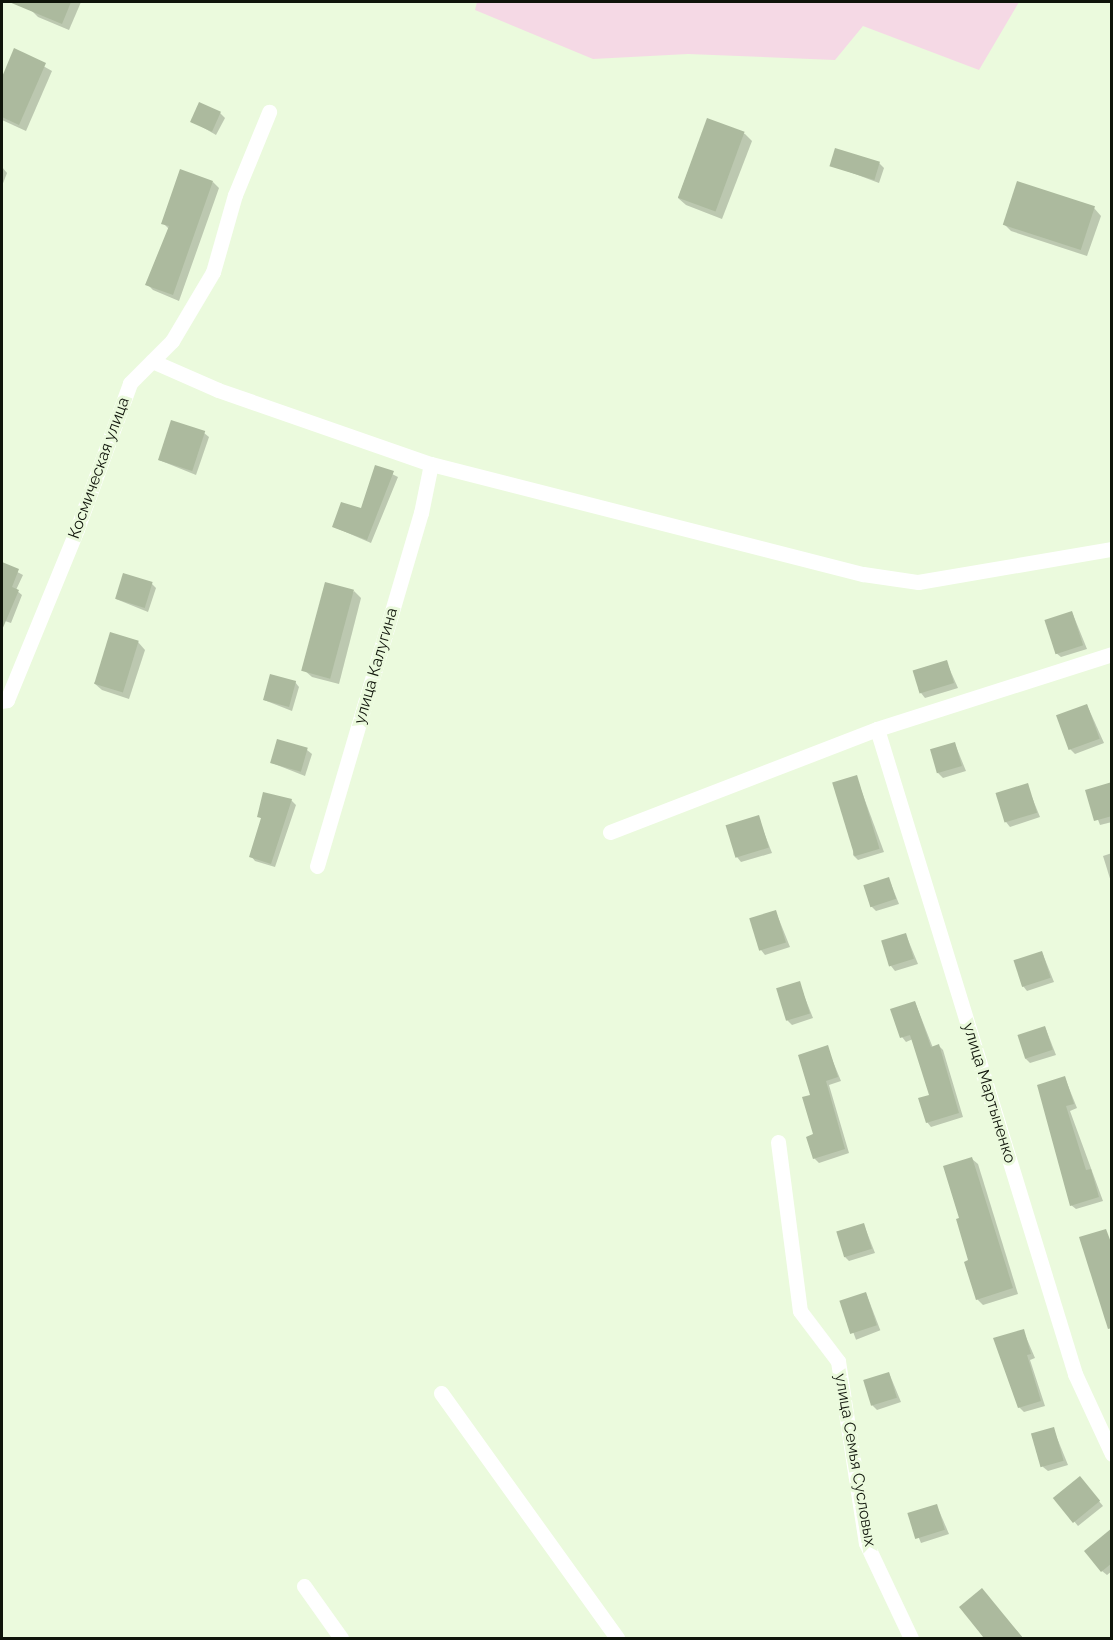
<!DOCTYPE html>
<html>
<head>
<meta charset="utf-8">
<style>
  body { margin:0 }
  #map { position:relative; width:1113px; height:1640px; overflow:hidden; background:#ebfadd; font-family:Raleway,sans-serif }
  div>[style] { position:absolute }
  [style*='--x'] { left:calc(var(--x)*1px); top:calc(var(--y)*1px); width:calc(var(--w)*1px); rotate:calc(var(--a)*1deg) }
  .green>* { inset:0; background:#f5d9e5 }
  .shadow>* { inset:0; background:#0003; transform-origin:0 0 }
  .building>* { inset:0; background:#acba9e; transform-origin:0 0 }
  .street>* { height:15px; margin:-7.5px; padding:0 7.5px; transform-origin:7.5px; border-radius:7.5px; background:#fff }
  span { translate:-50% -50%; white-space:nowrap; text-align:center; line-height:1.15; -webkit-text-stroke:6px #ebfadd; paint-order:stroke }
  .street-label { font-size:16px; color:#0f140a }
  .frame { position:absolute; inset:0; border:3px solid #0f140a; pointer-events:none }
</style>
</head>
<body>
<div id="map">
  <div class="green">
    <div style="clip-path:polygon(477px 2px,1019px 2px,979px 70px,863px 26px,835px 60px,688px 54px,593px 59px,475px 10px)"></div>
  </div>
  <div class="shadow">
    <div style="clip-path:polygon(34px 2px,81px 2px,69px 30px,38px 17px,31px 10px)"></div>
    <div style="clip-path:polygon(15px 50px,52px 71px,26px 131px,2px 120px,2px 81px)"></div>
    <div style="clip-path:polygon(220px 113px,225px 118px,216px 135px,192px 121px)"></div>
    <div style="clip-path:polygon(708px 120px,745px 134px,752px 141px,722px 219px,686px 205px,678px 198px)"></div>
    <div style="clip-path:polygon(879px 163px,884px 168px,879px 183px,831px 165px)"></div>
    <div style="clip-path:polygon(2px 167px,7px 173px,2px 186px)"></div>
    <div style="clip-path:polygon(213px 182px,219px 188px,179px 301px,153px 290px,147px 284px,169px 229px,163px 223px)"></div>
    <div style="clip-path:polygon(1094px 208px,1101px 216px,1087px 256px,1011px 231px,1004px 224px)"></div>
    <div style="clip-path:polygon(204px 433px,209px 437px,196px 475px,159px 460px)"></div>
    <div style="clip-path:polygon(376px 466px,398px 477px,371px 543px,334px 527px,362px 510px)"></div>
    <div style="clip-path:polygon(2px 564px,23px 575px,16px 590px,22px 595px,11px 623px,2px 620px)"></div>
    <div style="clip-path:polygon(152px 584px,156px 588px,148px 612px,116px 599px)"></div>
    <div style="clip-path:polygon(354px 591px,361px 598px,339px 684px,312px 677px,304px 670px)"></div>
    <div style="clip-path:polygon(1072px 612px,1087px 649px,1061px 657px,1056px 653px)"></div>
    <div style="clip-path:polygon(138px 642px,145px 650px,129px 699px,102px 690px,94px 683px)"></div>
    <div style="clip-path:polygon(946px 661px,958px 688px,925px 698px,921px 693px)"></div>
    <div style="clip-path:polygon(295px 682px,299px 687px,292px 711px,264px 700px)"></div>
    <div style="clip-path:polygon(1087px 705px,1104px 743px,1075px 754px,1070px 749px)"></div>
    <div style="clip-path:polygon(955px 744px,966px 771px,943px 778px,938px 773px)"></div>
    <div style="clip-path:polygon(307px 750px,312px 754px,305px 776px,272px 763px)"></div>
    <div style="clip-path:polygon(856px 776px,884px 852px,858px 860px,853px 855px)"></div>
    <div style="clip-path:polygon(1112px 784px,1112px 822px,1100px 825px,1087px 791px)"></div>
    <div style="clip-path:polygon(1027px 785px,1040px 817px,1010px 827px,1006px 822px)"></div>
    <div style="clip-path:polygon(291px 800px,296px 805px,275px 867px,255px 861px,251px 856px,262px 819px,259px 816px)"></div>
    <div style="clip-path:polygon(758px 817px,772px 853px,741px 862px,737px 857px)"></div>
    <div style="clip-path:polygon(1112px 853px,1112px 885px,1103px 856px)"></div>
    <div style="clip-path:polygon(889px 879px,899px 904px,876px 911px,871px 906px)"></div>
    <div style="clip-path:polygon(776px 912px,790px 947px,765px 955px,761px 950px)"></div>
    <div style="clip-path:polygon(906px 935px,918px 964px,895px 971px,891px 966px)"></div>
    <div style="clip-path:polygon(1042px 952px,1054px 982px,1027px 991px,1023px 986px)"></div>
    <div style="clip-path:polygon(799px 983px,813px 1018px,792px 1025px,787px 1020px)"></div>
    <div style="clip-path:polygon(915px 1002px,933px 1048px,939px 1046px,943px 1050px,963px 1117px,931px 1127px,927px 1122px,931px 1096px,913px 1039px,906px 1042px,902px 1037px)"></div>
    <div style="clip-path:polygon(1045px 1027px,1056px 1055px,1030px 1063px,1025px 1058px)"></div>
    <div style="clip-path:polygon(827px 1047px,841px 1081px,829px 1085px,849px 1153px,819px 1163px,814px 1158px,812px 1096px)"></div>
    <div style="clip-path:polygon(1065px 1078px,1077px 1108px,1070px 1111px,1103px 1201px,1076px 1209px,1071px 1205px,1039px 1086px)"></div>
    <div style="clip-path:polygon(972px 1159px,978px 1164px,1018px 1294px,983px 1305px,977px 1299px,961px 1219px)"></div>
    <div style="clip-path:polygon(864px 1225px,875px 1253px,849px 1261px,845px 1257px)"></div>
    <div style="left:866px;top:1293px;width:40px;height:26px;rotate:69deg"></div>
    <div style="clip-path:polygon(1023px 1330px,1035px 1358px,1030px 1360px,1045px 1406px,1024px 1412px,1019px 1407px)"></div>
    <div style="clip-path:polygon(889px 1373px,901px 1402px,877px 1410px,872px 1405px)"></div>
    <div style="clip-path:polygon(1053px 1428px,1068px 1465px,1048px 1471px,1043px 1467px)"></div>
    <div style="clip-path:polygon(1084px 1483px,1103px 1506px,1078px 1526px,1055px 1498px)"></div>
    <div style="clip-path:polygon(937px 1506px,949px 1534px,921px 1543px,909px 1514px)"></div>
    <div style="clip-path:polygon(1112px 1530px,1112px 1571px,1107px 1575px,1102px 1571px)"></div>
    <div style="clip-path:polygon(986px 1595px,1023px 1638px,984px 1638px,961px 1607px)"></div>
  </div>
  <div class="building">
    <div style="clip-path:polygon(9px 2px,71px 2px,62px 24px)"></div>
    <div style="clip-path:polygon(14px 48px,46px 63px,19px 125px,2px 117px,2px 77px)"></div>
    <div style="left:199px;top:102px;width:24px;height:22px;rotate:24deg"></div>
    <div style="left:707px;top:118px;width:40px;height:85px;rotate:20deg"></div>
    <div style="left:835px;top:148px;width:47px;height:19px;rotate:17deg"></div>
    <div style="clip-path:polygon(180px 169px,213px 181px,173px 295px,145px 285px,169px 226px,161px 224px)"></div>
    <div style="left:1017px;top:181px;width:82px;height:46px;rotate:18deg"></div>
    <div style="left:171px;top:420px;width:36px;height:42px;rotate:18deg"></div>
    <div style="clip-path:polygon(375px 465px,394px 471px,367px 540px,332px 527px,341px 502px,361px 508px)"></div>
    <div style="clip-path:polygon(2px 562px,19px 569px,12px 587px,19px 590px,2px 630px)"></div>
    <div style="left:123px;top:573px;width:31px;height:27px;rotate:17deg"></div>
    <div style="left:325px;top:582px;width:30px;height:92px;rotate:15deg"></div>
    <div style="left:1072px;top:611px;width:36px;height:29px;rotate:72deg"></div>
    <div style="left:110px;top:632px;width:30px;height:54px;rotate:17deg"></div>
    <div style="left:947px;top:660px;width:24px;height:36px;rotate:73deg"></div>
    <div style="left:270px;top:674px;width:27px;height:27px;rotate:15deg"></div>
    <div style="left:1087px;top:704px;width:37px;height:33px;rotate:70deg"></div>
    <div style="left:277px;top:739px;width:32px;height:25px;rotate:16deg"></div>
    <div style="left:955px;top:742px;width:25px;height:26px;rotate:74deg"></div>
    <div style="left:857px;top:775px;width:77px;height:26px;rotate:73deg"></div>
    <div style="clip-path:polygon(1112px 782px,1112px 816px,1094px 821px,1085px 790px)"></div>
    <div style="left:1028px;top:783px;width:31px;height:34px;rotate:73deg"></div>
    <div style="clip-path:polygon(263px 792px,292px 799px,271px 864px,249px 857px,261px 818px,257px 817px)"></div>
    <div style="left:759px;top:815px;width:34px;height:35px;rotate:73deg"></div>
    <div style="left:889px;top:877px;width:23px;height:27px;rotate:72deg"></div>
    <div style="left:776px;top:910px;width:34px;height:28px;rotate:73deg"></div>
    <div style="left:906px;top:933px;width:27px;height:26px;rotate:73deg"></div>
    <div style="left:1042px;top:951px;width:28px;height:30px;rotate:72deg"></div>
    <div style="left:800px;top:981px;width:34px;height:25px;rotate:73deg"></div>
    <div style="clip-path:polygon(915px 1001px,931px 1047px,939px 1044px,959px 1113px,926px 1123px,918px 1098px,929px 1095px,910px 1035px,900px 1038px,890px 1009px)"></div>
    <div style="left:1045px;top:1026px;width:25px;height:29px;rotate:72deg"></div>
    <div style="clip-path:polygon(828px 1045px,838px 1077px,826px 1081px,845px 1149px,813px 1159px,806px 1137px,813px 1134px,802px 1097px,810px 1095px,798px 1055px)"></div>
    <div style="clip-path:polygon(1065px 1076px,1074px 1104px,1066px 1106px,1086px 1170px,1091px 1169px,1099px 1197px,1070px 1206px,1037px 1085px)"></div>
    <div style="clip-path:polygon(972px 1157px,1013px 1288px,976px 1300px,964px 1262px,968px 1260px,956px 1219px,959px 1218px,943px 1166px)"></div>
    <div style="left:864px;top:1223px;width:27px;height:29px;rotate:73deg"></div>
    <div style="clip-path:polygon(1106px 1229px,1112px 1245px,1112px 1328px,1108px 1329px,1079px 1237px)"></div>
    <div style="left:866px;top:1292px;width:35px;height:28px;rotate:72deg"></div>
    <div style="clip-path:polygon(1024px 1329px,1031px 1354px,1027px 1355px,1041px 1401px,1018px 1408px,993px 1338px)"></div>
    <div style="left:889px;top:1372px;width:27px;height:27px;rotate:73deg"></div>
    <div style="left:1054px;top:1427px;width:35px;height:24px;rotate:74deg"></div>
    <div style="left:1080px;top:1476px;width:32px;height:35px;rotate:51deg"></div>
    <div style="left:937px;top:1504px;width:27px;height:31px;rotate:73deg"></div>
    <div style="clip-path:polygon(1112px 1528px,1112px 1563px,1101px 1572px,1084px 1551px)"></div>
    <div style="clip-path:polygon(982px 1588px,1023px 1638px,984px 1638px,959px 1607px)"></div>
  </div>
  <div class="street">
    <div style="--x:152;--y:361;--w:72;--a:23.7"></div>
    <div style="--x:218;--y:390;--w:225;--a:19.2"></div>
    <div style="--x:431;--y:464;--w:446;--a:14.3"></div>
    <div style="--x:863;--y:574;--w:56;--a:8.3"></div>
    <div style="--x:918;--y:582;--w:197;--a:-9.7"></div>
    <div style="--x:2;--y:701;--w:5;--a:-11"></div>
    <div style="--x:7;--y:700;--w:185;--a:-67.7"></div>
    <div style="--x:77;--y:529;--w:155;--a:-70"></div>
    <div style="--x:130;--y:383;--w:59;--a:-45"></div>
    <div style="--x:172;--y:341;--w:80;--a:-59.3"></div>
    <div style="--x:213;--y:272;--w:80;--a:-74.1"></div>
    <div style="--x:235;--y:195;--w:90;--a:-67.7"></div>
    <div style="--x:877;--y:729;--w:675;--a:72.93"></div>
    <div style="--x:1075;--y:1374;--w:88;--a:65.2"></div>
    <div style="--x:610;--y:832;--w:286;--a:-21.1"></div>
    <div style="--x:877;--y:729;--w:247;--a:-17.7"></div>
    <div style="--x:317;--y:866;--w:368;--a:-73.6"></div>
    <div style="--x:421;--y:513;--w:50;--a:-78.5"></div>
    <div style="--x:778;--y:1142;--w:170;--a:82.6"></div>
    <div style="--x:800;--y:1311;--w:63;--a:52.8"></div>
    <div style="--x:838;--y:1361;--w:184;--a:81.3"></div>
    <div style="--x:866;--y:1543;--w:105;--a:64.7"></div>
    <div style="--x:441;--y:1393;--w:302;--a:54.3"></div>
    <div style="--x:304;--y:1586;--w:64;--a:54.6"></div>
  </div>
  <div class="street-label">
    <span style="left:99px;top:468px;rotate:-70deg">Космическая улица</span>
    <span style="left:376px;top:666px;rotate:-74deg">улица Калугина</span>
    <span style="left:989px;top:1093px;rotate:73deg">улица Мартыненко</span>
    <span style="left:855px;top:1460px;rotate:80deg">улица Семья Сусловых</span>
  </div>
  <div class="frame"></div>
</div>
</body>
</html>
